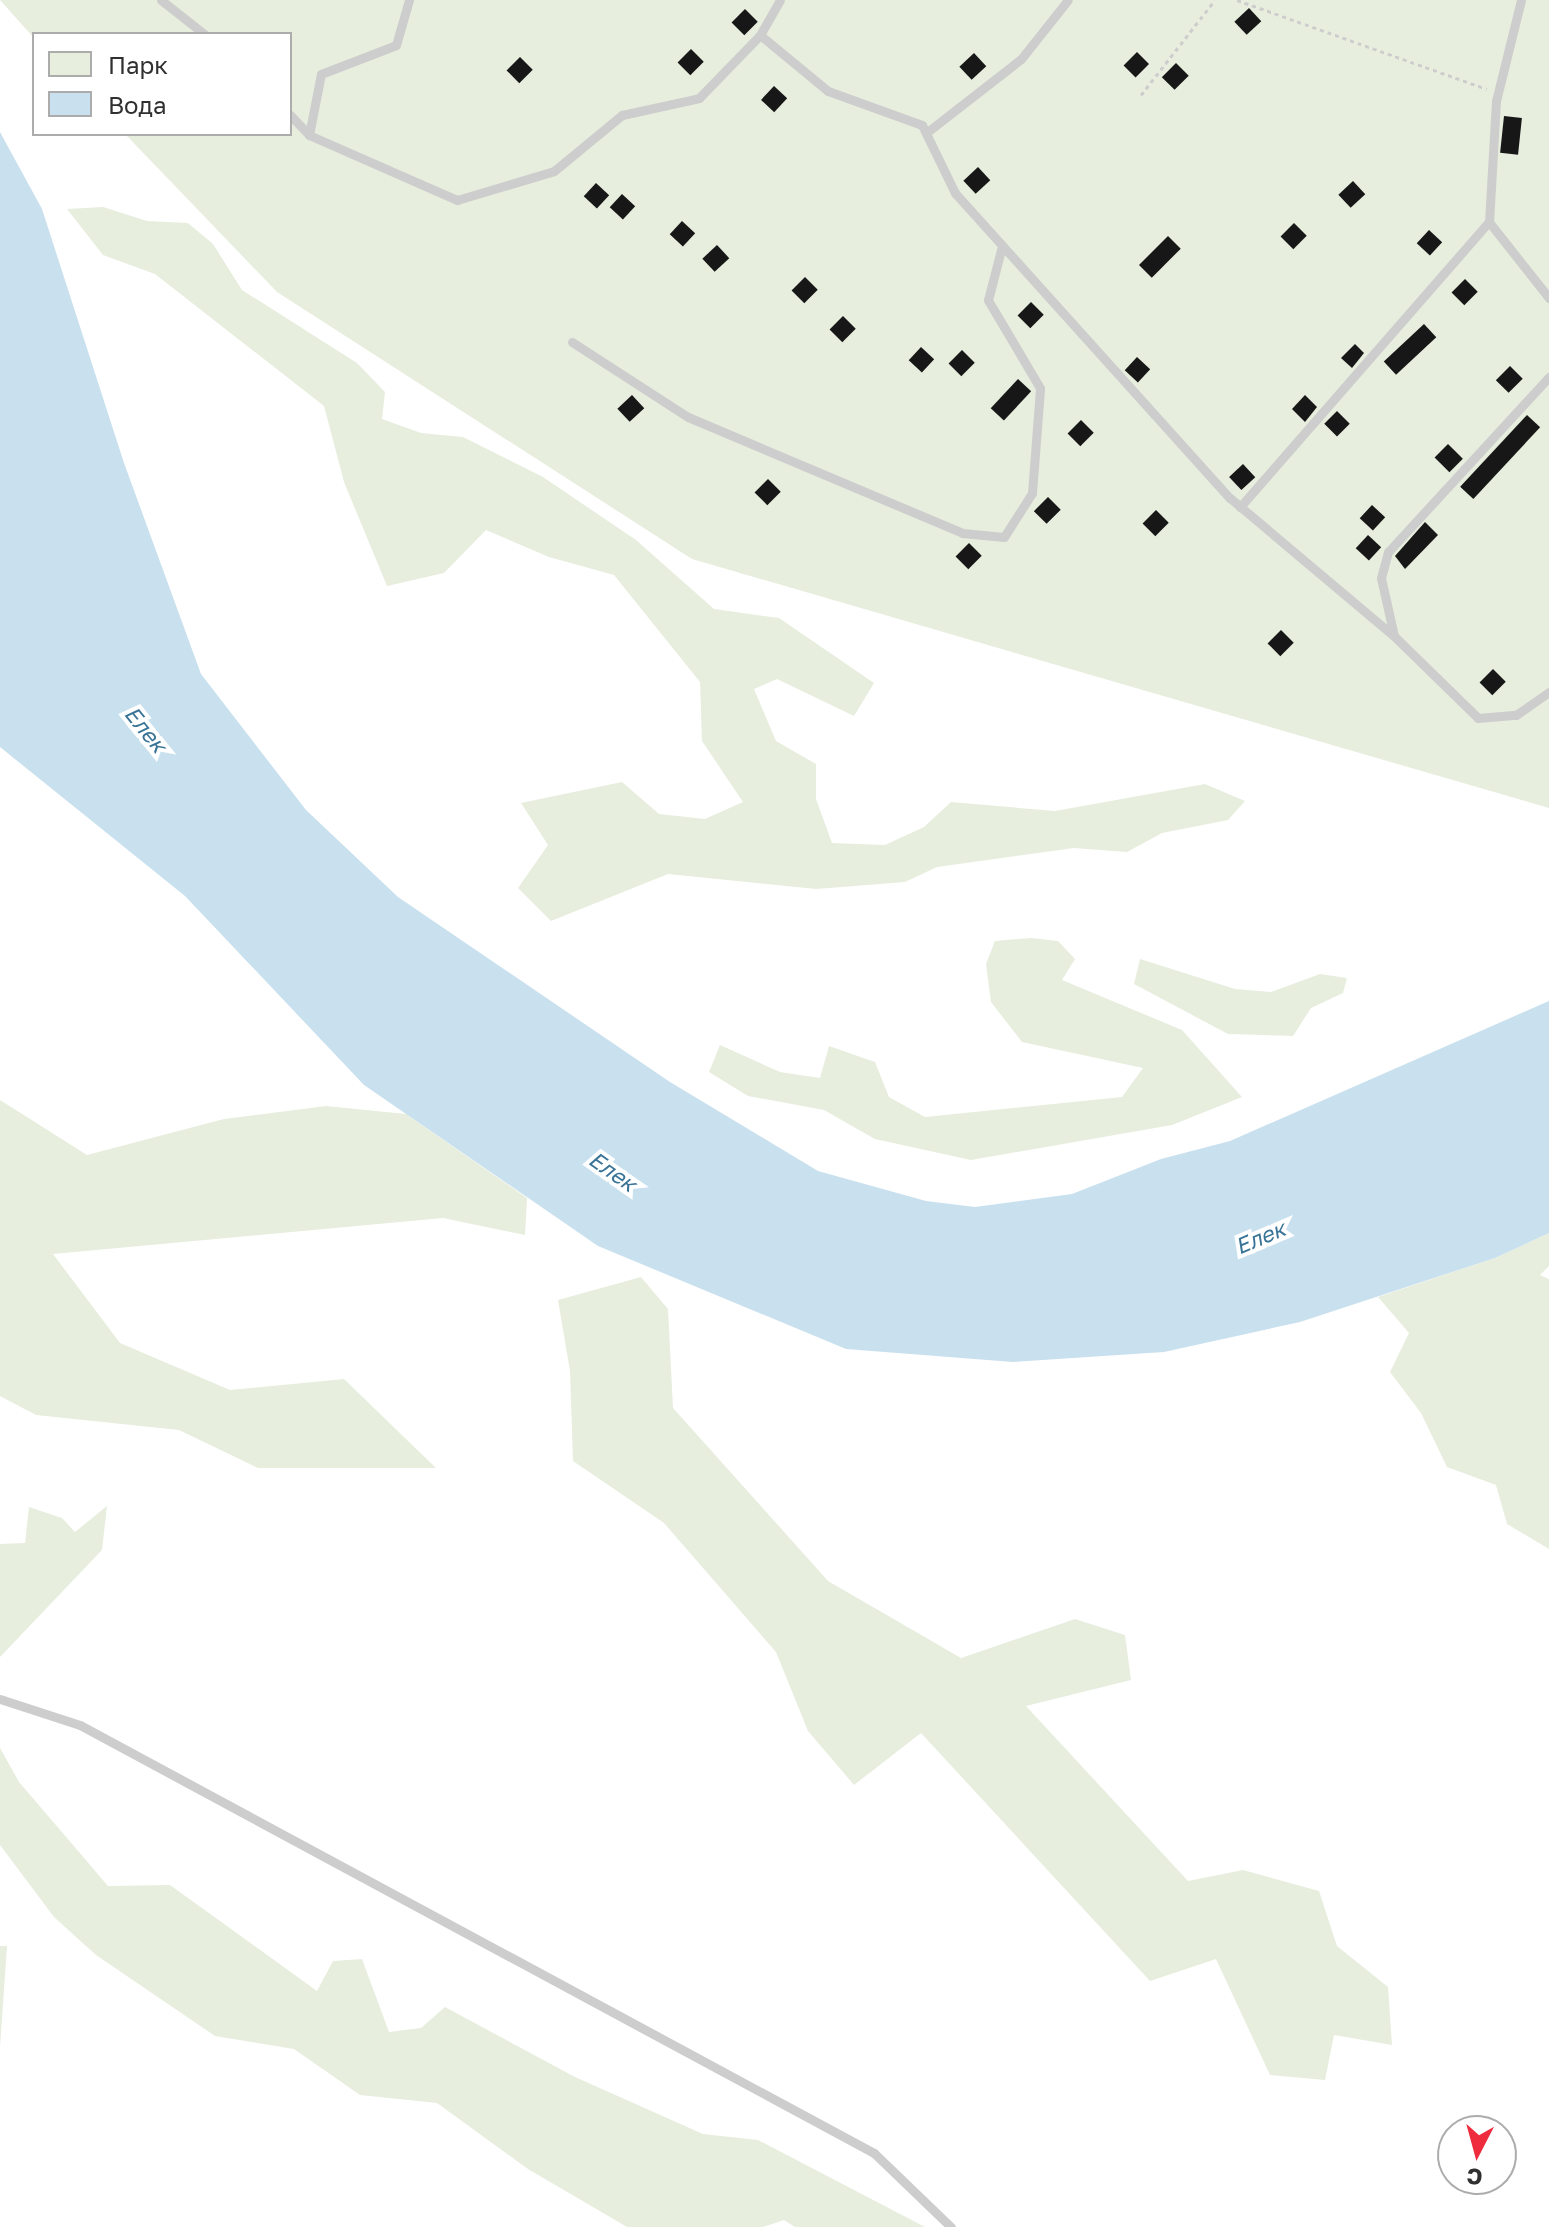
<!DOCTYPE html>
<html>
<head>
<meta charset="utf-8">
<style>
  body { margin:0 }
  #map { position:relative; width:1549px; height:2227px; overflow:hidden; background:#fff; font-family:"Golos Text",sans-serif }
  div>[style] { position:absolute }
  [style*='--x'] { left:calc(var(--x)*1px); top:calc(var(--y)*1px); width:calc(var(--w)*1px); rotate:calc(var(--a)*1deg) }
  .green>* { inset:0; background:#e7eede }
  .water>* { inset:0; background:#c9e0ee }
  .building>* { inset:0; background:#171717; transform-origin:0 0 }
  .path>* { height:3px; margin-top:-1.5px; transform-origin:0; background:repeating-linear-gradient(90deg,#cdcdcd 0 4px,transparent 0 8px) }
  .service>* { height:9px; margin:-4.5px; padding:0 4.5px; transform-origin:4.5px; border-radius:4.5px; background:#cdcdcd }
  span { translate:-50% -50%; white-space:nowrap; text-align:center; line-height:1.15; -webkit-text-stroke:8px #fff; paint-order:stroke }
  .water-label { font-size:22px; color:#397497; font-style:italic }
  .legend { position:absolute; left:32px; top:32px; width:260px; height:104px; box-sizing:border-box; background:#fff; border:2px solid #acacac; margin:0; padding:10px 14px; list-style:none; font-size:24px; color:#303030 }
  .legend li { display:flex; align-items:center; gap:16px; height:40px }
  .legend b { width:40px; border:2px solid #acacac }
  .north { position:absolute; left:1437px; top:2115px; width:80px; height:80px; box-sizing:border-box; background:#fff; border:2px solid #acacac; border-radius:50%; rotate:186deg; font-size:22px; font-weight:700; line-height:32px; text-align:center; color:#303030 }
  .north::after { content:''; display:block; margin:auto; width:28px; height:36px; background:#ee2c3d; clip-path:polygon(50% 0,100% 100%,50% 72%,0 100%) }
</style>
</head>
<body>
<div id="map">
  <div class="green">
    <div style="clip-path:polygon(0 0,1549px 0,1549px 808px,692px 559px,277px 292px,125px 134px,290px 134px,290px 34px,34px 34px,34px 38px)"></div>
    <div style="clip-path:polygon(103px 207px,147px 221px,188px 223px,213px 244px,242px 290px,357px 363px,385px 392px,382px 419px,421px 433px,463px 437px,543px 477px,636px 540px,714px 609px,779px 618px,874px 683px,854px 716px,777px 679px,754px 689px,776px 741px,816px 764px,816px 799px,832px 843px,885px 845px,924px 827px,951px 802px,1055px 811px,1205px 784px,1245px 801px,1228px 820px,1162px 833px,1127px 852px,1074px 848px,937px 867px,905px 882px,816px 889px,668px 874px,551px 921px,518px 888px,548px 845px,521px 803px,622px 782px,659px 814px,705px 819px,743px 802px,702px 741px,700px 682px,614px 575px,549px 557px,486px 530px,444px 573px,387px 586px,344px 482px,324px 406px,155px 274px,103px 255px,67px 209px)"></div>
    <div style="clip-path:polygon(1031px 938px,1058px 941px,1075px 959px,1062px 980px,1182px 1030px,1242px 1097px,1172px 1125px,971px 1160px,875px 1139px,824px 1110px,748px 1096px,709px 1072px,720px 1045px,780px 1072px,820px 1078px,829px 1046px,875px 1062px,889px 1097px,925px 1117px,1122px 1097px,1143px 1068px,1022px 1042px,991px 1002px,986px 964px,995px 941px)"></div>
    <div style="clip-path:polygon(1140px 959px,1235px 989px,1271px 992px,1320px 974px,1347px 978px,1343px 993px,1311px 1008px,1293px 1036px,1228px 1034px,1134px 984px)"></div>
    <div style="clip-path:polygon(0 1100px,87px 1155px,224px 1119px,326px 1106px,406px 1114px,527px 1198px,525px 1235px,443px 1218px,53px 1254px,120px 1343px,230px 1390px,344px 1379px,436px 1468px,258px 1468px,179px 1430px,36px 1415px,0 1396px)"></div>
    <div style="clip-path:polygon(1549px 1233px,1549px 1266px,1540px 1275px,1549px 1279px,1549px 1549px,1507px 1524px,1496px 1485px,1447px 1467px,1421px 1413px,1390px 1372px,1409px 1333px,1378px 1297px,1495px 1258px)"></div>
    <div style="clip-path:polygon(641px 1277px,668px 1309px,673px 1408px,828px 1581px,961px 1658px,1075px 1619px,1125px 1635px,1131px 1680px,1026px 1706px,1188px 1881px,1243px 1870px,1319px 1891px,1337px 1946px,1388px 1987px,1392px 2045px,1334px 2035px,1325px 2080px,1270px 2075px,1216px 1959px,1150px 1981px,921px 1733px,854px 1785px,808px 1731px,776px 1652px,664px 1523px,573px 1461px,570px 1371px,558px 1300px)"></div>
    <div style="clip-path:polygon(107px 1506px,102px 1550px,0 1657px,0 1544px,25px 1543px,29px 1507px,62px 1518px,75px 1532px)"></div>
    <div style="clip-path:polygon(0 1748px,19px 1782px,108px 1886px,170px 1885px,317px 1991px,333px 1961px,362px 1959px,389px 2032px,421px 2028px,445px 2007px,575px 2077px,703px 2134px,758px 2140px,925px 2227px,795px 2227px,784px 2220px,763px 2227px,627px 2227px,528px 2169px,437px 2103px,360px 2095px,294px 2049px,215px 2036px,96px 1955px,54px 1917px,0 1845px)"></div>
    <div style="clip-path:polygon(0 1946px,7px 1946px,0 2047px)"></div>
  </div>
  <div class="water">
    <div style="clip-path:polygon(0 132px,42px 209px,124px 463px,201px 674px,306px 810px,398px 897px,670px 1082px,818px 1171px,926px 1201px,975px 1207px,1072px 1194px,1161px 1159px,1230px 1141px,1549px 1001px,1549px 1233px,1495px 1258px,1300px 1322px,1164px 1352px,1013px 1362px,846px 1349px,598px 1246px,364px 1085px,185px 896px,0 747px)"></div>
  </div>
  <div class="building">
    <div style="left:1249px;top:8px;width:18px;height:20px;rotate:47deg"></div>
    <div style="left:745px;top:9px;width:18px;height:19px;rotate:45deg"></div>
    <div style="left:691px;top:49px;width:18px;height:19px;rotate:45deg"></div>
    <div style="left:1137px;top:52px;width:17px;height:19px;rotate:45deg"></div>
    <div style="left:974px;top:53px;width:18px;height:20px;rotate:47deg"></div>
    <div style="left:520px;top:57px;width:18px;height:19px;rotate:45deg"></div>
    <div style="left:1176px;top:63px;width:18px;height:20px;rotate:45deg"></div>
    <div style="left:774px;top:86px;width:18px;height:19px;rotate:43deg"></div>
    <div style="left:1504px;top:116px;width:18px;height:37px;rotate:6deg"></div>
    <div style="left:978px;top:167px;width:18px;height:20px;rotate:47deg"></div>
    <div style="left:1353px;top:181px;width:18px;height:20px;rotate:47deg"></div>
    <div style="left:596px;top:183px;width:18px;height:18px;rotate:43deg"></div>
    <div style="left:622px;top:194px;width:18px;height:18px;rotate:43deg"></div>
    <div style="left:682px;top:221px;width:18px;height:18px;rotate:43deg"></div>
    <div style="left:1294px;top:223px;width:18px;height:19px;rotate:45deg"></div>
    <div style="left:1429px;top:230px;width:18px;height:18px;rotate:43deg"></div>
    <div style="left:1168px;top:236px;width:18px;height:41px;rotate:45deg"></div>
    <div style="left:717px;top:245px;width:18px;height:20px;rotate:47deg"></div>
    <div style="left:805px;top:277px;width:18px;height:19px;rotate:45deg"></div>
    <div style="left:1465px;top:279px;width:18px;height:19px;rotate:45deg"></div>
    <div style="left:1031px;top:302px;width:18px;height:19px;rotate:45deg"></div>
    <div style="left:843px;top:316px;width:18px;height:19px;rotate:45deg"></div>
    <div style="left:1424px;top:324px;width:18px;height:55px;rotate:47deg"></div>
    <div style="clip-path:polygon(1355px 344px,1364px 353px,1352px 368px,1341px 358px)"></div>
    <div style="left:921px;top:347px;width:18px;height:18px;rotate:43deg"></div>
    <div style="left:962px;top:350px;width:18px;height:19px;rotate:45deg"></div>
    <div style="left:1137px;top:357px;width:18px;height:18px;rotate:43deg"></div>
    <div style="left:1510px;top:366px;width:18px;height:20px;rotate:45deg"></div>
    <div style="left:1018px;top:379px;width:18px;height:40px;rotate:43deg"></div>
    <div style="left:632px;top:395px;width:18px;height:20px;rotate:47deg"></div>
    <div style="clip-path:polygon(1305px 395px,1317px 407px,1305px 422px,1292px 409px)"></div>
    <div style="left:1337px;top:411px;width:18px;height:18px;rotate:45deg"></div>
    <div style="left:1527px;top:415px;width:18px;height:98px;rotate:43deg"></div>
    <div style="left:1081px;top:420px;width:18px;height:19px;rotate:45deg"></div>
    <div style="left:1448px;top:444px;width:21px;height:19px;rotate:45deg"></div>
    <div style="left:1243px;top:464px;width:18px;height:19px;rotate:47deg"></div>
    <div style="left:768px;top:479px;width:18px;height:19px;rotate:45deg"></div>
    <div style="left:1048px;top:497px;width:18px;height:20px;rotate:45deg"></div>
    <div style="left:1372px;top:505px;width:18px;height:18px;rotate:43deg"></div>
    <div style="left:1156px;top:510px;width:18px;height:19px;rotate:45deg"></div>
    <div style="clip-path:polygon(1425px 522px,1438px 535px,1405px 569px,1395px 556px)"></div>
    <div style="left:1368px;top:535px;width:18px;height:18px;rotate:43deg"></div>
    <div style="left:969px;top:543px;width:18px;height:19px;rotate:45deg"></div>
    <div style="left:1281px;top:630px;width:18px;height:19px;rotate:45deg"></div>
    <div style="left:1493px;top:669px;width:18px;height:19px;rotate:45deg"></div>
  </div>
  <div class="path">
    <div style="--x:1237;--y:0;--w:265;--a:19.6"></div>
    <div style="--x:1141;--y:95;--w:120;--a:-52.1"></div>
  </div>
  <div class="service">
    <div style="--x:161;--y:0;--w:55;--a:38.3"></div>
    <div style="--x:1521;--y:0;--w:104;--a:103.9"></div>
    <div style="--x:1496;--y:101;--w:121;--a:93.3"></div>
    <div style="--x:1489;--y:222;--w:97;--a:51.7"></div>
    <div style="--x:760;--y:35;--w:88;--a:39.5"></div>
    <div style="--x:828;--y:91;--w:100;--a:19.9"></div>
    <div style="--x:922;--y:125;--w:76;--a:64.1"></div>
    <div style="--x:955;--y:193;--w:411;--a:48"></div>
    <div style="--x:1230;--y:498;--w:214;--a:40.1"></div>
    <div style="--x:1394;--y:636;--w:117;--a:44.3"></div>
    <div style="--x:1478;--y:718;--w:38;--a:-5"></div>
    <div style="--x:1516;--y:715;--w:40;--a:-34.9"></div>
    <div style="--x:290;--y:115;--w:28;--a:46"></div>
    <div style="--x:309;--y:135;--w:162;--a:23.7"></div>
    <div style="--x:457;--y:200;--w:101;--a:-16.6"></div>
    <div style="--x:554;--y:171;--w:88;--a:-39.5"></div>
    <div style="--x:622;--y:115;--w:79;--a:-12.4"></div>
    <div style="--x:699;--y:98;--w:88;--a:-45.9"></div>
    <div style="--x:760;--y:35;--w:40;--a:-60.3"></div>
    <div style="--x:926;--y:133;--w:120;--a:-37.9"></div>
    <div style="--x:1021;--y:59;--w:75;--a:-51.5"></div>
    <div style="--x:309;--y:135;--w:62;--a:-78.9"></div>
    <div style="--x:321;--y:74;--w:80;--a:-21.1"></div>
    <div style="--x:396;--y:45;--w:47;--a:-73.9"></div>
    <div style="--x:572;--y:342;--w:138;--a:32.9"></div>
    <div style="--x:688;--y:417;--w:298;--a:22.9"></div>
    <div style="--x:962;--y:533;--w:42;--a:5.4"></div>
    <div style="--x:1004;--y:537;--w:52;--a:-57.5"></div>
    <div style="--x:1032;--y:493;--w:105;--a:-85.6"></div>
    <div style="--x:1040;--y:388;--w:102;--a:-120.6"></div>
    <div style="--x:988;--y:300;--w:56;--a:-75.5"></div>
    <div style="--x:1240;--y:507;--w:378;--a:-48.9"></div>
    <div style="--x:1394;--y:636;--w:59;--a:-102.6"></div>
    <div style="--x:1381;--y:578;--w:27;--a:-75"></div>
    <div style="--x:1388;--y:552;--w:238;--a:-47.4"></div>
    <div style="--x:0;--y:1699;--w:84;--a:18"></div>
    <div style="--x:80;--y:1725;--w:902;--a:28.33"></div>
    <div style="--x:874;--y:2153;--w:107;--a:43.9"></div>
  </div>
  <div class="water-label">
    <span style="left:146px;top:729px;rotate:51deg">Елек</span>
    <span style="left:613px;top:1171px;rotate:35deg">Елек</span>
    <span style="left:1260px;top:1237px;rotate:-23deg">Елек</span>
  </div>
  <ul class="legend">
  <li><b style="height:22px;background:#e7eede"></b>Парк</li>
  <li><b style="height:22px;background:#c9e0ee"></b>Вода</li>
  </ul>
  <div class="north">С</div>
</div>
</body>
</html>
